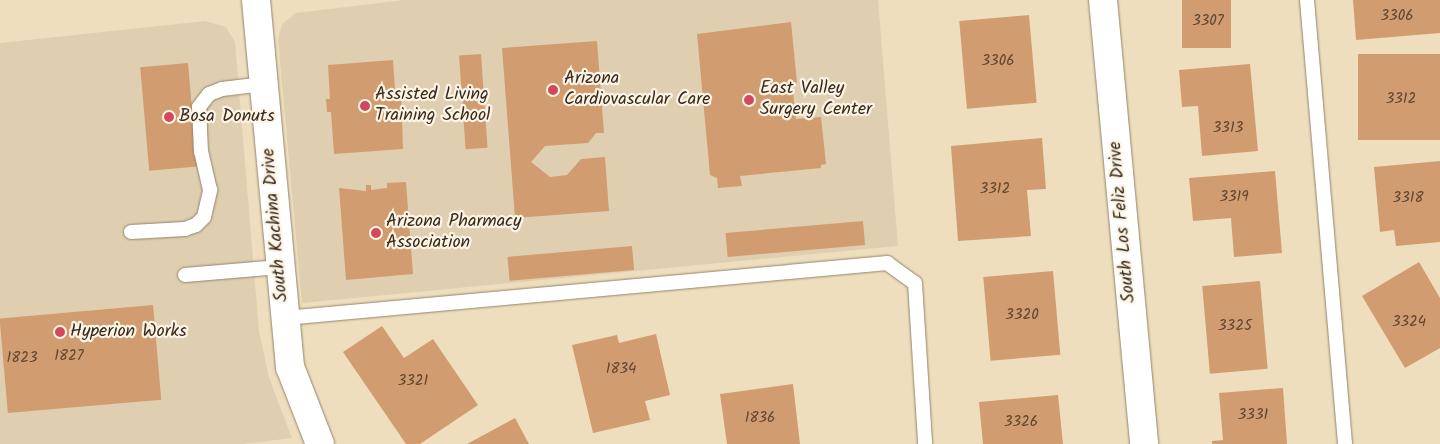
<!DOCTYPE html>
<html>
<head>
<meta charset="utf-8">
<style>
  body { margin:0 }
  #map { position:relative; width:1440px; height:444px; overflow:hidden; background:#efdebd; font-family:Kalam,sans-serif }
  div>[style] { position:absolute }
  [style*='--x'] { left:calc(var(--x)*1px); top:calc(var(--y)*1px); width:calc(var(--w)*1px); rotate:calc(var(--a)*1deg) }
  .built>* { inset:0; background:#e0ceb1 }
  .building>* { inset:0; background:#d19d70; transform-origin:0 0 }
  .roads { filter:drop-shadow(0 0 1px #95846e) drop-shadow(0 0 1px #95846e) }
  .service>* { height:14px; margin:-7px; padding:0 7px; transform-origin:7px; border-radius:7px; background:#fff }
  .minor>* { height:28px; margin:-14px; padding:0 14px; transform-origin:14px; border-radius:14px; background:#fff }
  .dots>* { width:14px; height:14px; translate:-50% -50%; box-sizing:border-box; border:2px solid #fcf5e5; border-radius:50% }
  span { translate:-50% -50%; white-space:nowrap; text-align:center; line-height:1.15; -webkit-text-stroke:4.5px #fcf5e5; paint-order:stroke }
  .number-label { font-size:15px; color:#604732 }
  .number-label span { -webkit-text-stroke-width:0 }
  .poi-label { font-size:18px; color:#3b2a1e }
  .left { translate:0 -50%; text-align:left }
  .street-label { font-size:18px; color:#3b2a1e }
</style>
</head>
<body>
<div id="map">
  <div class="built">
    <div style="clip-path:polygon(404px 0,878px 0,898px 246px,302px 303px,278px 39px,282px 24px,296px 13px)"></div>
    <div style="clip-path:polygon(205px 21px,226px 27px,235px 42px,259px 331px,269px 378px,292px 438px,243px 444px,0 444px,0 43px)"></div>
  </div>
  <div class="building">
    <div style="left:1182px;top:0;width:49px;height:48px"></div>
    <div style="clip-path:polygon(1353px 0,1440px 0,1440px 33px,1356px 40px)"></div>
    <div style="left:1029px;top:15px;width:88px;height:70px;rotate:85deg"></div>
    <div style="clip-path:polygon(791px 22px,797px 83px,792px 84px,796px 119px,821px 117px,826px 164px,821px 165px,821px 168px,740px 176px,742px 186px,718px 188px,717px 178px,710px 175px,697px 34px)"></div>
    <div style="clip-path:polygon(597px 41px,604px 133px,596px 133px,588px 143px,545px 146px,531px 162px,550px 177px,567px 175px,581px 159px,605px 157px,609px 211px,515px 218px,502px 48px)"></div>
    <div style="left:481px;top:54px;width:94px;height:22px;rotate:86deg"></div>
    <div style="left:1440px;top:54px;width:86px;height:82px;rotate:90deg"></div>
    <div style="clip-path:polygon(393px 60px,395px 89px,401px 88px,403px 149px,334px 154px,331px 112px,327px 112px,326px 99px,330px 99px,328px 65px)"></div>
    <div style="left:188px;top:63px;width:104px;height:48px;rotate:85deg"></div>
    <div style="clip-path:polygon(1250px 64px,1258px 151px,1202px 156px,1198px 106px,1182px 107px,1179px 70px)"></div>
    <div style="clip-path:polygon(1042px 138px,1046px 189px,1027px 190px,1031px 236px,958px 241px,951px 146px)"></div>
    <div style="clip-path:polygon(1440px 161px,1440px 242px,1396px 246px,1394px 230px,1380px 232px,1374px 167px)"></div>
    <div style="clip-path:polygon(1275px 171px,1282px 253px,1234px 257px,1231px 218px,1193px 221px,1189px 178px)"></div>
    <div style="clip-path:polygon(406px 182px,413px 274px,346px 280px,339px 188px,366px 191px,366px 185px,371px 185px,371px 190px,387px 188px,387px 183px)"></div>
    <div style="left:863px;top:221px;width:24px;height:138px;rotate:85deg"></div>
    <div style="left:632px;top:246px;width:24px;height:125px;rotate:85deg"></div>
    <div style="clip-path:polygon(1419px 262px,1440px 298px,1440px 348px,1405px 368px,1362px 296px)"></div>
    <div style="left:1053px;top:271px;width:84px;height:70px;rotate:85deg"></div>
    <div style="left:1260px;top:281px;width:88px;height:58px;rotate:85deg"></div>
    <div style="left:153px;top:305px;width:95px;height:154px;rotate:85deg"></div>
    <div style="clip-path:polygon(382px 326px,404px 358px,433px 339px,478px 405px,420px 444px,406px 444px,343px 352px)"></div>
    <div style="clip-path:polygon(656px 334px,670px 395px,645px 401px,650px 420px,593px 433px,572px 345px,617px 335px,619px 343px)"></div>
    <div style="clip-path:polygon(793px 384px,800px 444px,727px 444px,720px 394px)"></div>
    <div style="clip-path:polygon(1283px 388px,1287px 444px,1212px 444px,1212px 441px,1223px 440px,1219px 393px)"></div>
    <div style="clip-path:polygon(1058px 395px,1063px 444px,983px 444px,979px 402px)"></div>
    <div style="clip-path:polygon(515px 418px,529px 444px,467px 444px)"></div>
  </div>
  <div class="roads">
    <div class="service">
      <div style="--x:1307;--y:0;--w:446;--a:85.1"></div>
      <div style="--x:131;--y:232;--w:54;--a:-3.2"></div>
      <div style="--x:185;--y:229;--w:12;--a:-20"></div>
      <div style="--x:196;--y:225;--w:11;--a:-45"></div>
      <div style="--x:204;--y:217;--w:28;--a:-77"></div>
      <div style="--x:210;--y:190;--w:39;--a:-103"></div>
      <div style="--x:201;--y:152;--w:45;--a:-92.5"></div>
      <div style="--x:199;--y:107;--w:16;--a:-52"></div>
      <div style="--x:209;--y:94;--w:14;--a:-21"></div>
      <div style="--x:222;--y:89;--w:42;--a:-6.8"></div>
      <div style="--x:185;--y:275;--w:95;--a:-4.8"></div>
      <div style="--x:285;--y:318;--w:605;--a:-5.22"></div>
      <div style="--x:887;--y:263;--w:34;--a:36"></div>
      <div style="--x:915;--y:283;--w:161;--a:86.4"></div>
    </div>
    <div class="minor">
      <div style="--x:256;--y:0;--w:369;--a:84.7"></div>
      <div style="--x:290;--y:367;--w:83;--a:68.7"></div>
      <div style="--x:1103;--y:0;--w:446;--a:84.7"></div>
    </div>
  </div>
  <div class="dots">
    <div style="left:553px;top:90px;background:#d1495b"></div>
    <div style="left:749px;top:100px;background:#d1495b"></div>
    <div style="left:365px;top:106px;background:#d1495b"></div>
    <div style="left:169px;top:117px;background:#d1495b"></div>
    <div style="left:376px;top:233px;background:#d1495b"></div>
    <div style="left:60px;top:332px;background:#d1495b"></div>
  </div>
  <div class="number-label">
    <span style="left:1397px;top:17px">3306</span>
    <span style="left:1208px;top:22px">3307</span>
    <span style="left:998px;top:62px">3306</span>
    <span style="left:1401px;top:100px">3312</span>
    <span style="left:1228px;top:129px">3313</span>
    <span style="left:995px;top:190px">3312</span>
    <span style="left:1234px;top:198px">3319</span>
    <span style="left:1408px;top:199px">3318</span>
    <span style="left:1022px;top:316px">3320</span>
    <span style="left:1409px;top:323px">3324</span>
    <span style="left:1235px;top:327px">3325</span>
    <span style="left:69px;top:357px">1827</span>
    <span style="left:22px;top:359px">1823</span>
    <span style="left:621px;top:370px">1834</span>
    <span style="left:413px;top:382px">3321</span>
    <span style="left:1253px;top:416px">3331</span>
    <span style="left:760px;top:419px">1836</span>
    <span style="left:1021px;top:423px">3326</span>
  </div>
  <div class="poi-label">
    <span class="left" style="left:564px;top:90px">Arizona<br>Cardiovascular Care</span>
    <span class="left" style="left:760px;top:100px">East Valley<br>Surgery Center</span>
    <span class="left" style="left:375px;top:106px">Assisted Living<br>Training School</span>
    <span class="left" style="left:179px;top:117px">Bosa Donuts</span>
    <span class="left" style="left:386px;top:233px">Arizona Pharmacy<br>Association</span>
    <span class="left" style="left:70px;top:332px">Hyperion Works</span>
  </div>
  <div class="street-label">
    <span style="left:1123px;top:222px;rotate:-95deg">South Los Feliz Drive</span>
    <span style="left:276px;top:225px;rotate:-95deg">South Kachina Drive</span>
  </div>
</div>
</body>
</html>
